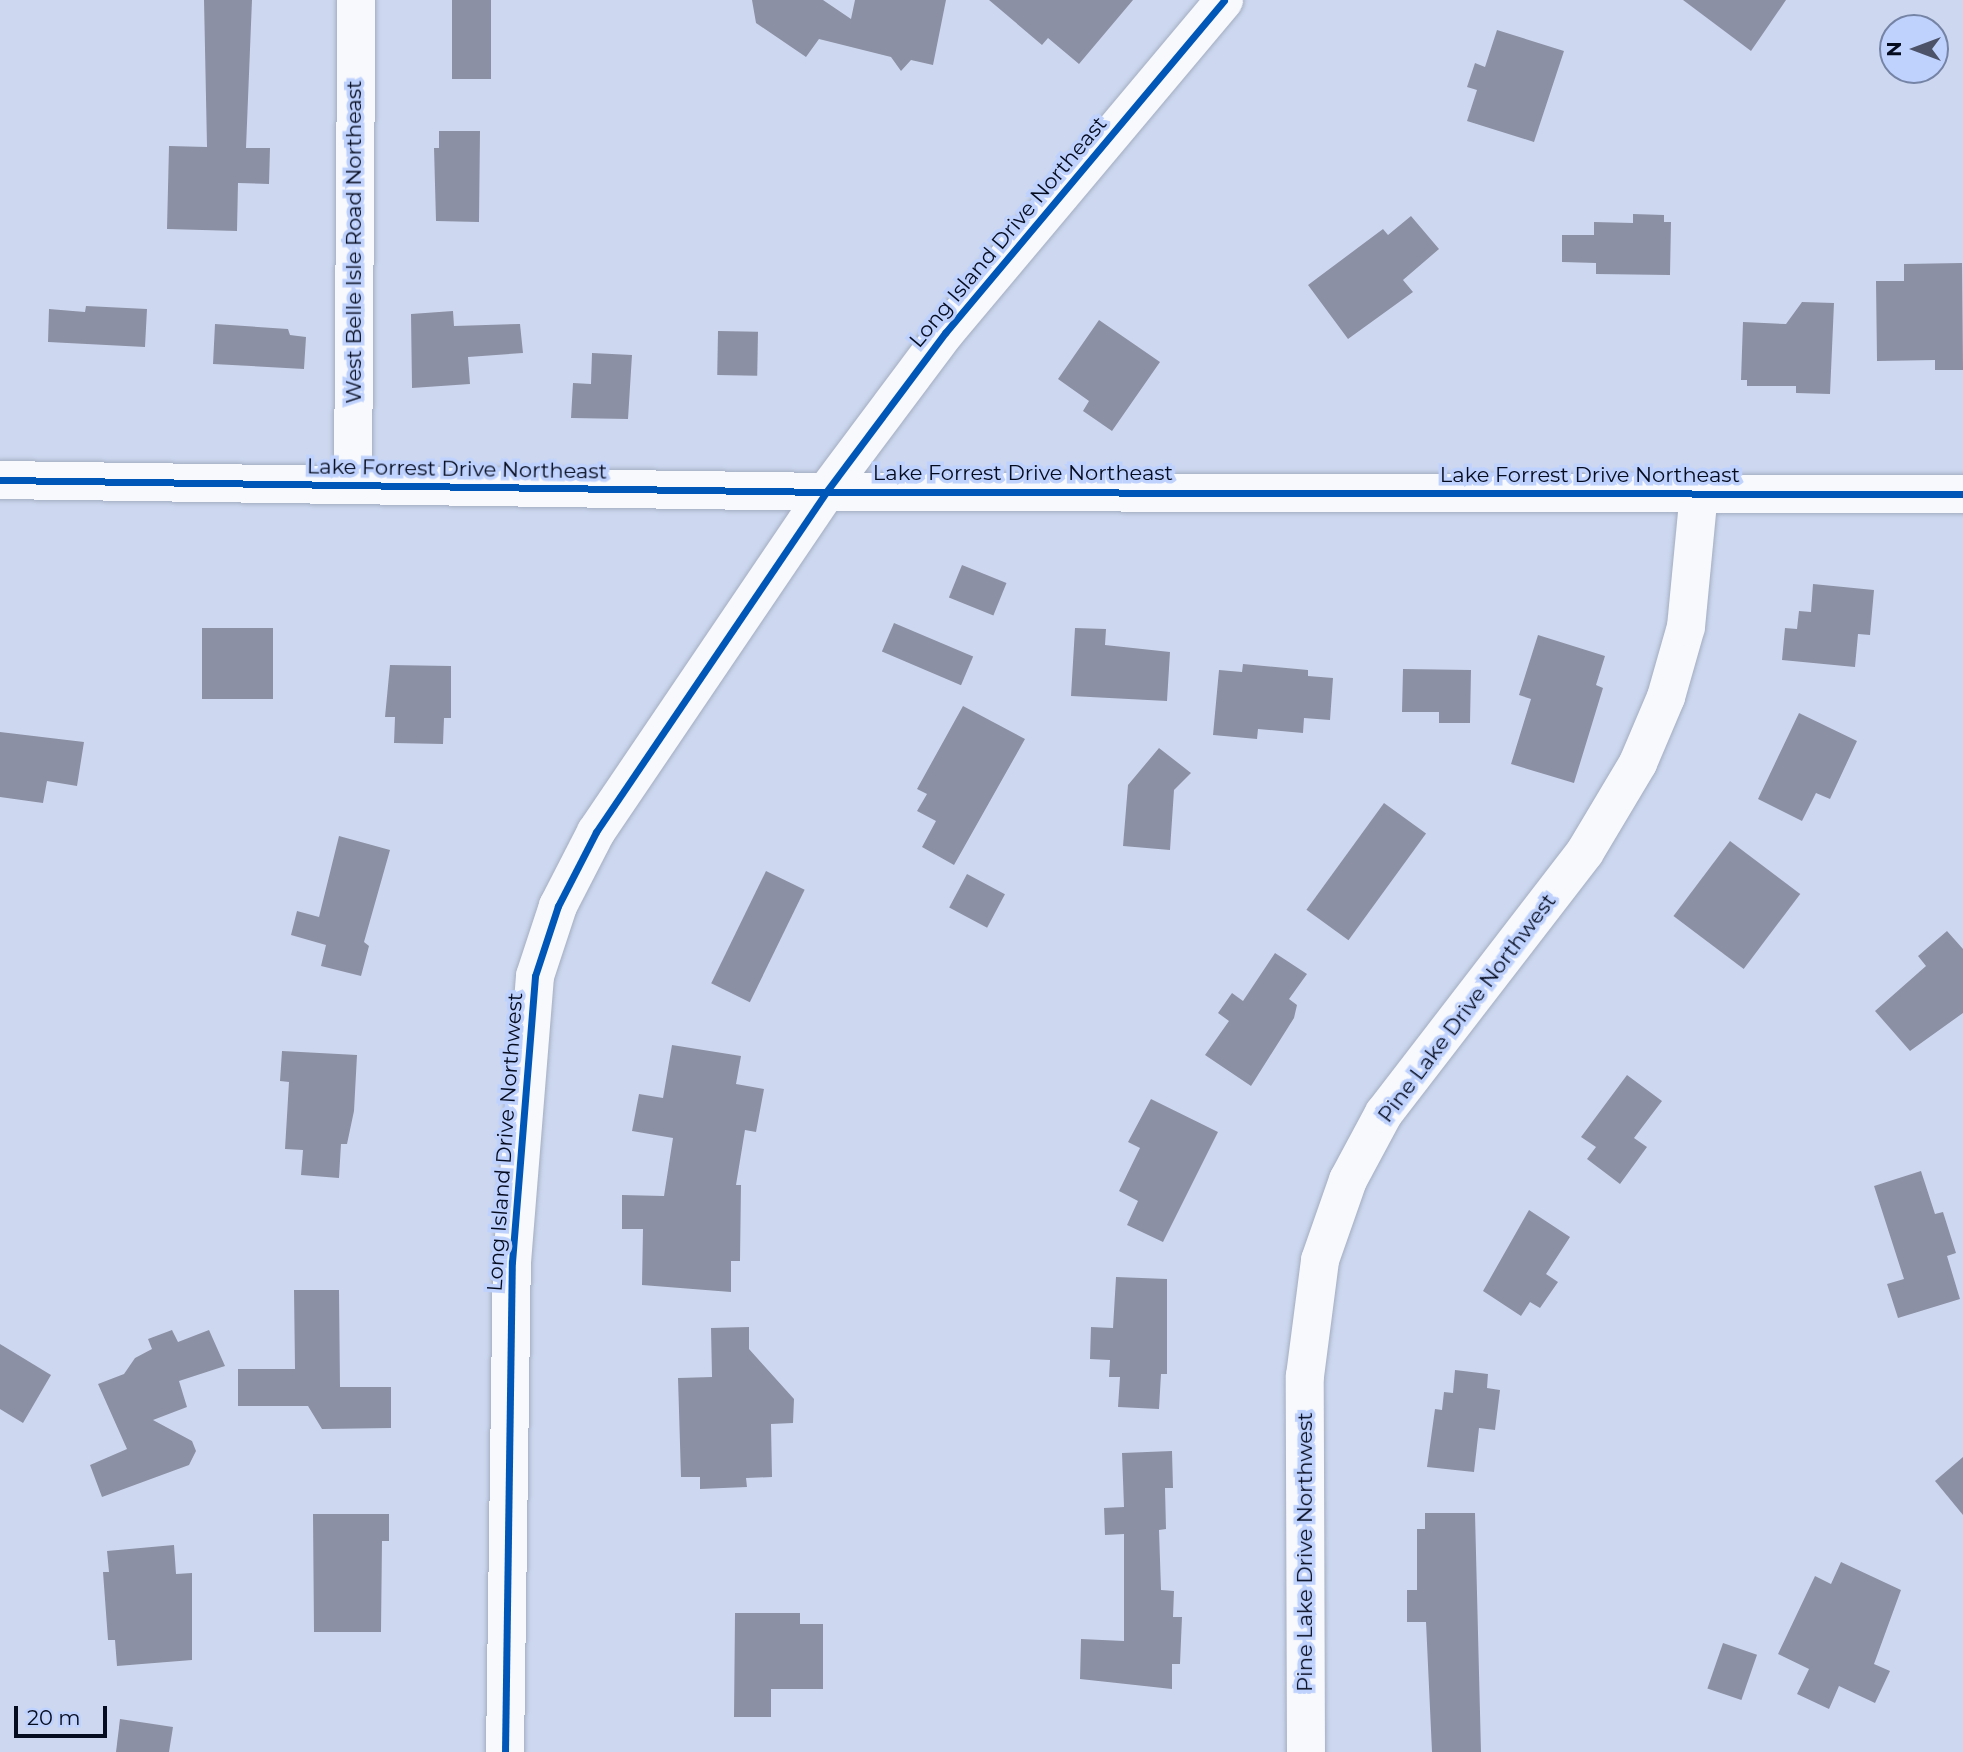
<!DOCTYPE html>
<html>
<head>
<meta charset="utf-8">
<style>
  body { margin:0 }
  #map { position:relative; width:1963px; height:1752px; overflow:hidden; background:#cdd8f0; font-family:Montserrat,sans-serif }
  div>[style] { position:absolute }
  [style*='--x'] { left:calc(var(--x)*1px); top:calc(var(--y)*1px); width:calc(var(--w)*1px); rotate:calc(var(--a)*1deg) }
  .building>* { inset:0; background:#8c90a4; transform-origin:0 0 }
  .roads { filter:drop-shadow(0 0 2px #a3adc1) drop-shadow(0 0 2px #a3adc1) }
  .minor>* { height:38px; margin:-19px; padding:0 19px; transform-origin:19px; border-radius:19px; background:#f8f9fd }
  .cycleway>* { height:7px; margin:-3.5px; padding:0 3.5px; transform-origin:3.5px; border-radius:3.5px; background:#0057b8 }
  span { translate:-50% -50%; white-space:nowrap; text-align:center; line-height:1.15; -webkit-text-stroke:7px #bfd2fe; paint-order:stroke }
  .street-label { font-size:21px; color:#060c1f }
  .north { position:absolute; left:1879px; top:14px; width:70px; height:70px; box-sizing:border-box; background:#bfd2fe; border:2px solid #7583a5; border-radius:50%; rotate:270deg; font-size:19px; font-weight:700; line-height:28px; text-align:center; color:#060c1f }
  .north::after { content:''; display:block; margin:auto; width:24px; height:32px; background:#4c5368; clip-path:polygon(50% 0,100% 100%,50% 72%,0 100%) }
  .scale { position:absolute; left:14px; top:1706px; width:93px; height:32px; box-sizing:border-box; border:4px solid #060c1f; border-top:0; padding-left:9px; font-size:21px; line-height:24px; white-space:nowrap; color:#060c1f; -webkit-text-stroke:5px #bfd2fe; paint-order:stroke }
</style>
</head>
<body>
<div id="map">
  <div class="building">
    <div style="clip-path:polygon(204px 0,252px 0,246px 148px,270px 148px,269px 184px,238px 183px,237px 231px,167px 229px,169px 146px,207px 147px)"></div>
    <div style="left:452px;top:0;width:39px;height:79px"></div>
    <div style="clip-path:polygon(752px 0,823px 0,851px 19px,855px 0,946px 0,933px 65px,911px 60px,901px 71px,891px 57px,819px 39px,806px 57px,756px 23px)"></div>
    <div style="clip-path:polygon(989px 0,1133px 0,1079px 64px,1048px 38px,1042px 45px)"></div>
    <div style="clip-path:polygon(1683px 0,1786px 0,1751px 51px)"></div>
    <div style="clip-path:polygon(1497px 30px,1564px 51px,1534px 142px,1467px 121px,1477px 90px,1467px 87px,1475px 63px,1485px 67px)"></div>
    <div style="clip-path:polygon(439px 131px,480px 131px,479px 222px,436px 221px,434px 148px,439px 148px)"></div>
    <div style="clip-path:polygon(1633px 214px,1664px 215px,1664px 222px,1671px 222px,1670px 275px,1596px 274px,1596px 263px,1562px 262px,1562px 235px,1594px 235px,1594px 222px,1633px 223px)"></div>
    <div style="clip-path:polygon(1411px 216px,1439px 249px,1403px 280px,1413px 292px,1348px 339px,1308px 285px,1383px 229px,1388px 235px)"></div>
    <div style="clip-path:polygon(1962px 263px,1963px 370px,1935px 370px,1935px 360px,1877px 361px,1876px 281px,1904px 281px,1904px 264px)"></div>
    <div style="clip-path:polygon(1802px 302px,1834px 303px,1830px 394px,1796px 393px,1796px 386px,1747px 386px,1747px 380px,1741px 380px,1743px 322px,1786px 324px)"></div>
    <div style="clip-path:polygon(86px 306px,147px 309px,145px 347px,48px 342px,49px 309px,85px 312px)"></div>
    <div style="clip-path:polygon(453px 311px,454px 326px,520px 324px,523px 353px,468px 357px,470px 384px,412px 388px,411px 314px)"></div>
    <div style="clip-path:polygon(1099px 320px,1160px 362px,1112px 431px,1083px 411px,1089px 401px,1058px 379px)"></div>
    <div style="clip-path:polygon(215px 324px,288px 329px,290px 335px,306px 337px,304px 369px,213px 364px)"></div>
    <div style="left:718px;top:331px;width:40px;height:44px;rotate:1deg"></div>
    <div style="clip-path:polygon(592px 353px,632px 355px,628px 419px,571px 418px,573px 383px,591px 384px)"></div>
    <div style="left:962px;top:565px;width:48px;height:35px;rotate:22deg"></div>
    <div style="clip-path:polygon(1813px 584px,1874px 590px,1870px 635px,1858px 634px,1855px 667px,1782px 660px,1785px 628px,1797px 629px,1799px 611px,1811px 612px)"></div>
    <div style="left:894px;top:623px;width:86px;height:31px;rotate:23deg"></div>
    <div style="left:202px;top:628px;width:71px;height:71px"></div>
    <div style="clip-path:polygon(1075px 628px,1106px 629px,1105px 645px,1170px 652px,1167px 701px,1071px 696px)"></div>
    <div style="clip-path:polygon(1538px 635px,1605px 656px,1596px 685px,1603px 688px,1574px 783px,1511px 764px,1531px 699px,1519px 695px)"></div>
    <div style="clip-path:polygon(1243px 664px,1308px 670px,1308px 676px,1333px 678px,1330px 720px,1304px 718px,1303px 733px,1258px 729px,1257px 739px,1213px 735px,1219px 670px,1242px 672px)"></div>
    <div style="clip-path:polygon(390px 665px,451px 666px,451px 718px,444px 718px,443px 744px,394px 743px,395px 717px,385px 717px)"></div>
    <div style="clip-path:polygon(1403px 669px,1471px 670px,1470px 723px,1439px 723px,1439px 712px,1402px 712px)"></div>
    <div style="clip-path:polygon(963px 706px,1025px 739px,954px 865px,922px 847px,936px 821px,917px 811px,927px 794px,917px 789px)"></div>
    <div style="clip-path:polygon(1799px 713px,1857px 741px,1830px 799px,1816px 793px,1802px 821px,1758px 799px)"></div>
    <div style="clip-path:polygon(0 732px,84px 742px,77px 786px,47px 781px,43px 803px,0 797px)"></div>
    <div style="clip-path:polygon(1159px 748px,1191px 773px,1174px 790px,1170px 850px,1123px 846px,1128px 785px)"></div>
    <div style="left:1384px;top:803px;width:52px;height:132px;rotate:36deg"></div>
    <div style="clip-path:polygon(339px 836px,390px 850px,364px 942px,369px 946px,361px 976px,321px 966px,326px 945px,291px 935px,297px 911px,319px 917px)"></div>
    <div style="left:1730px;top:841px;width:88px;height:94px;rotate:37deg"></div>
    <div style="left:766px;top:871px;width:43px;height:125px;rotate:26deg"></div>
    <div style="left:967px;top:874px;width:43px;height:38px;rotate:28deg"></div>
    <div style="clip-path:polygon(1947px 931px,1963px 949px,1963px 1013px,1910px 1051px,1875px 1011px,1926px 966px,1918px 956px)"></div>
    <div style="clip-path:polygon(1275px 953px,1307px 974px,1289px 999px,1297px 1005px,1294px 1018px,1251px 1086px,1205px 1055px,1229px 1021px,1218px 1013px,1232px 993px,1243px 1001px)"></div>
    <div style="clip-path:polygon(672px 1045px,741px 1056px,736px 1084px,764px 1089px,756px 1132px,745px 1130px,736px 1185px,741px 1185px,740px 1261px,731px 1261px,731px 1292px,642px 1285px,643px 1229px,622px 1229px,622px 1195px,664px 1196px,673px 1138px,632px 1131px,639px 1094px,663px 1098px)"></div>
    <div style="clip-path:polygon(282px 1051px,357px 1055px,354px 1111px,347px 1144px,341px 1144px,339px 1178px,301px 1175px,303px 1150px,285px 1149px,289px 1082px,280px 1081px)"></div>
    <div style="clip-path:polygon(1627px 1075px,1662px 1101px,1634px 1138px,1647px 1147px,1620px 1184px,1587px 1159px,1596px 1147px,1581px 1137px)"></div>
    <div style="clip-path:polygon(1151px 1099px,1218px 1132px,1163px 1242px,1127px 1225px,1138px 1201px,1119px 1191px,1140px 1148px,1128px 1142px)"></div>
    <div style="clip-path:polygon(1921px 1171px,1935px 1214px,1943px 1212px,1956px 1253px,1947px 1256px,1960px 1299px,1898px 1318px,1887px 1284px,1904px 1279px,1874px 1186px)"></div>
    <div style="clip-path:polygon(1529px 1210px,1570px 1237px,1546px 1274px,1558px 1282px,1540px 1308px,1530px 1302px,1521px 1316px,1483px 1291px)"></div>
    <div style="clip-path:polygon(1116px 1277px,1167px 1279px,1167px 1374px,1161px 1374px,1159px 1409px,1118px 1407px,1120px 1377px,1109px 1377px,1110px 1360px,1090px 1359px,1091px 1327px,1113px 1328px)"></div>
    <div style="clip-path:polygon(294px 1290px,339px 1290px,340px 1387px,391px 1387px,391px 1428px,322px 1429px,308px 1406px,238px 1406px,238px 1369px,295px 1369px)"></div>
    <div style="clip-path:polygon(749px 1327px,749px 1349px,794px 1399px,793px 1423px,771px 1424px,772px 1477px,746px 1478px,747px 1487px,700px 1489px,700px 1477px,681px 1477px,678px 1378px,712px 1377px,711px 1328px)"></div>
    <div style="clip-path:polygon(172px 1330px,178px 1342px,209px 1330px,225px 1366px,179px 1381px,187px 1407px,153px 1420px,192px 1441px,196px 1451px,189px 1465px,102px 1497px,90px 1465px,127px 1449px,98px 1384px,124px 1374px,135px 1358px,152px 1349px,148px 1339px)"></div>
    <div style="clip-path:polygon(0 1344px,51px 1375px,23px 1423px,0 1409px)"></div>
    <div style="clip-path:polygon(1455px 1370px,1488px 1374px,1487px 1388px,1500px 1390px,1495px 1430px,1479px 1428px,1474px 1472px,1427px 1467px,1435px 1409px,1442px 1410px,1444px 1392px,1453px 1393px)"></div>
    <div style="clip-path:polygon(1172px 1451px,1173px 1488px,1165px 1488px,1166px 1529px,1159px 1530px,1161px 1590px,1174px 1591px,1173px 1617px,1182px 1617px,1180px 1664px,1172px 1664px,1172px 1689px,1080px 1679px,1081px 1639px,1124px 1641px,1124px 1534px,1105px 1535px,1104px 1508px,1124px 1507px,1122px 1453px)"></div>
    <div style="clip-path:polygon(1963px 1457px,1963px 1515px,1935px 1481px)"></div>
    <div style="clip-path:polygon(1425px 1513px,1475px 1513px,1481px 1752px,1432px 1752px,1426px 1622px,1407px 1622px,1407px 1590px,1417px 1590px,1417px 1529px,1425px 1529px)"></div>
    <div style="clip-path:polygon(313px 1514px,389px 1514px,389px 1541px,382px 1541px,381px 1632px,314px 1632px)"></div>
    <div style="clip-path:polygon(174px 1545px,176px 1574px,192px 1573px,192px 1660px,117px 1666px,115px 1640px,108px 1640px,103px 1572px,109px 1572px,107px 1551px)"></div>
    <div style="clip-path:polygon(1841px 1562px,1901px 1590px,1874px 1664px,1890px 1671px,1875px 1703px,1839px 1686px,1829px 1709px,1797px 1694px,1809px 1669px,1778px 1654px,1815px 1576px,1831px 1584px)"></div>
    <div style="clip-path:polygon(735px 1613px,800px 1613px,800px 1624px,823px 1624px,823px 1689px,771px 1689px,771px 1717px,734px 1717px)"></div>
    <div style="left:1723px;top:1643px;width:36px;height:48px;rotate:19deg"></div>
    <div style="clip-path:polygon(120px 1719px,173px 1727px,169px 1752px,116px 1752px)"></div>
  </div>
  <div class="roads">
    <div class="minor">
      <div style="--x:0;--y:480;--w:826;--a:0.83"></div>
      <div style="--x:826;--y:492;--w:1137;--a:0.1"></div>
      <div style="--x:353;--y:483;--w:483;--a:-89.6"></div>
      <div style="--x:505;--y:1752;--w:490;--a:-89.2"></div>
      <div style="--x:512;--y:1262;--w:287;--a:-85.4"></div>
      <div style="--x:535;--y:976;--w:74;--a:-71.8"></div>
      <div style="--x:558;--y:906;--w:83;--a:-62.8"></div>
      <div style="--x:596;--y:832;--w:410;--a:-55.9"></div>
      <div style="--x:826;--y:492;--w:199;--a:-53.2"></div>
      <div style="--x:945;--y:333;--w:434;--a:-50"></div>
      <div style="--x:1306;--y:1752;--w:376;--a:-90.2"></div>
      <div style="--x:1305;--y:1376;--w:117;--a:-82.6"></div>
      <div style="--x:1320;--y:1260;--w:85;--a:-70.7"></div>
      <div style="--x:1348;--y:1180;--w:76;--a:-61.8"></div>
      <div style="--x:1384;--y:1113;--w:329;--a:-52.4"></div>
      <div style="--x:1585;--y:852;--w:104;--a:-59.2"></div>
      <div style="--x:1638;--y:763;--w:72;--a:-67"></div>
      <div style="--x:1666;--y:697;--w:73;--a:-74.1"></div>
      <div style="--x:1686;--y:627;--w:135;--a:-84.5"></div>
    </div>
  </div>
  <div class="cycleway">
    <div style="--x:0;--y:480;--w:826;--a:0.83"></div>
    <div style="--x:826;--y:492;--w:1137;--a:0.1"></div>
    <div style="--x:505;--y:1752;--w:490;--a:-89.2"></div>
    <div style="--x:512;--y:1262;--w:287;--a:-85.4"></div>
    <div style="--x:535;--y:976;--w:74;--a:-71.8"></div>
    <div style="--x:558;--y:906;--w:83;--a:-62.8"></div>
    <div style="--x:596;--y:832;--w:410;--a:-55.9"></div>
    <div style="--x:826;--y:492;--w:199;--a:-53.2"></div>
    <div style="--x:945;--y:333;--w:434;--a:-50"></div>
  </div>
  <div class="street-label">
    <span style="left:1008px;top:232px;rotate:-50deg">Long Island Drive Northeast</span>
    <span style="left:354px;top:242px;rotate:-90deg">West Belle Isle Road Northeast</span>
    <span style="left:457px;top:469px;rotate:1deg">Lake Forrest Drive Northeast</span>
    <span style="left:1023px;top:473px">Lake Forrest Drive Northeast</span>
    <span style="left:1590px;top:475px">Lake Forrest Drive Northeast</span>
    <span style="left:1467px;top:1008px;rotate:-53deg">Pine Lake Drive Northwest</span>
    <span style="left:505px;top:1142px;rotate:-86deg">Long Island Drive Northwest</span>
    <span style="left:1305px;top:1552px;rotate:-90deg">Pine Lake Drive Northwest</span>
  </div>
  <div class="north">N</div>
  <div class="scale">20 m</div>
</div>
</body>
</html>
